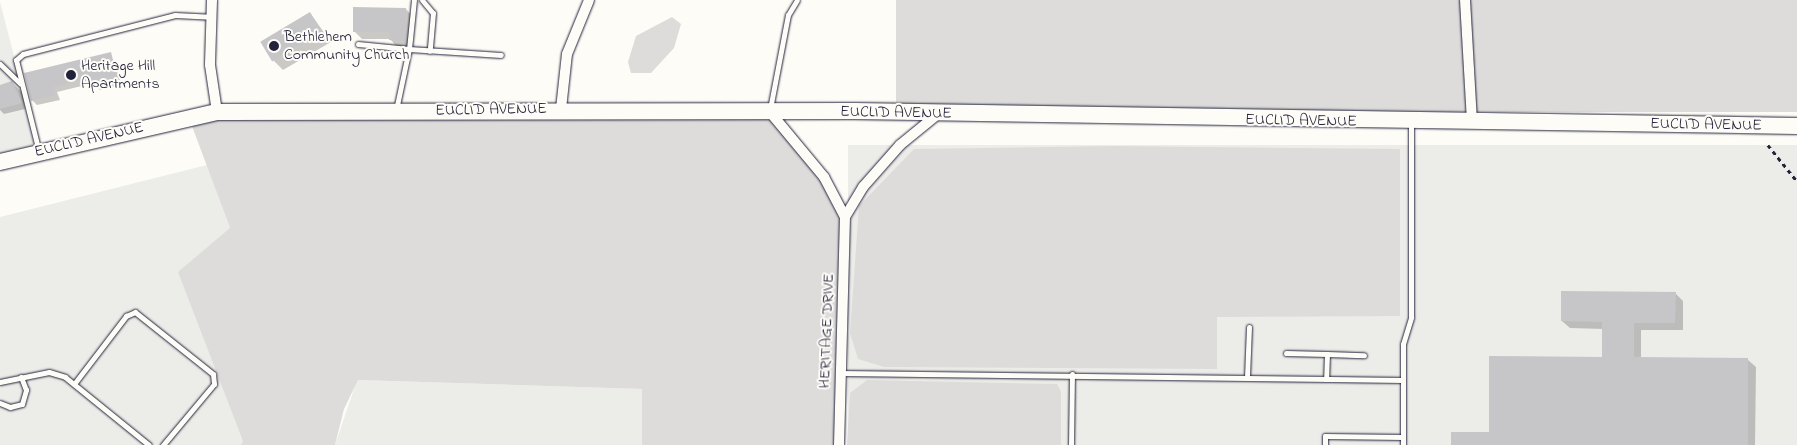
<!DOCTYPE html>
<html>
<head>
<meta charset="utf-8">
<style>
  body { margin:0 }
  #map { position:relative; width:1797px; height:445px; overflow:hidden; background:#fdfcf7; font-family:"Indie Flower",sans-serif }
  div>[style] { position:absolute }
  [style*='--x'] { left:calc(var(--x)*1px); top:calc(var(--y)*1px); width:calc(var(--w)*1px); rotate:calc(var(--a)*1deg) }
  .built>* { inset:0; background:#ecece9; transform-origin:0 0 }
  .green>* { inset:0; background:#dddcdb; transform-origin:0 0 }
  .shadow>* { inset:0; background:#0003 }
  .building>* { inset:0; background:#c6c6c8; transform-origin:0 0 }
  .path>* { height:2.5px; margin-top:-1.25px; transform-origin:0; background:repeating-linear-gradient(90deg,#22223b 0 4px,transparent 0 8px) }
  .roads { filter:drop-shadow(0 0 1px #22223b) drop-shadow(0 0 1px #22223b) }
  .service>* { height:5px; margin:-2.5px; padding:0 2.5px; transform-origin:2.5px; border-radius:2.5px; background:#fdfcf7 }
  .minor>* { height:10px; margin:-5px; padding:0 5px; transform-origin:5px; border-radius:5px; background:#fdfcf7 }
  .primary>* { height:16px; margin:-8px; padding:0 8px; transform-origin:8px; border-radius:8px; background:#fdfcf7 }
  .dots>* { width:14px; height:14px; translate:-50% -50%; box-sizing:border-box; border:2px solid #fdfcf7; border-radius:50% }
  span { translate:-50% -50%; white-space:nowrap; text-align:center; line-height:1.15; -webkit-text-stroke:4px #fdfcf7; paint-order:stroke }
  .poi-label { font-size:16px; color:#22223b }
  .left { translate:0 -50%; text-align:left }
  .street-label { font-size:16px; color:#22223b }
</style>
</head>
<body>
<div id="map">
  <div class="built">
    <div style="clip-path:polygon(0 2px,39px 152px,0 162px)"></div>
    <div style="left:848px;top:145px;width:949px;height:300px"></div>
    <div style="clip-path:polygon(207px 165px,293px 402px,294px 445px,0 445px,0 217px)"></div>
    <div style="clip-path:polygon(357px 380px,642px 389px,642px 445px,335px 445px)"></div>
  </div>
  <div class="green">
    <div style="left:896px;top:0;width:901px;height:112px"></div>
    <div style="clip-path:polygon(672px 17px,681px 24px,674px 48px,651px 73px,631px 73px,628px 62px,636px 36px)"></div>
    <div style="clip-path:polygon(770px 112px,824px 177px,845px 217px,839px 445px,642px 445px,642px 389px,358px 380px,344px 409px,335px 445px,241px 445px,243px 441px,178px 272px,230px 228px,189px 118px)"></div>
    <div style="clip-path:polygon(1113px 146px,1400px 149px,1400px 316px,1217px 317px,1217px 369px,884px 367px,858px 359px,850px 333px,859px 206px,914px 149px)"></div>
    <div style="clip-path:polygon(867px 380px,1057px 384px,1061px 392px,1061px 445px,847px 445px,850px 393px)"></div>
  </div>
  <div class="shadow">
    <div style="clip-path:polygon(406px 9px,413px 17px,413px 48px,398px 48px,390px 39px,362px 39px,354px 31px)"></div>
    <div style="clip-path:polygon(310px 13px,331px 42px,283px 70px,273px 60px)"></div>
    <div style="clip-path:polygon(110px 53px,122px 85px,100px 90px,94px 83px,57px 92px,60px 100px,37px 105px,32px 100px,26px 74px)"></div>
    <div style="clip-path:polygon(12px 83px,23px 93px,25px 109px,4px 114px,0 110px,0 86px)"></div>
    <div style="clip-path:polygon(1675px 293px,1683px 301px,1683px 330px,1641px 330px,1641px 358px,1748px 360px,1756px 367px,1755px 445px,1452px 445px,1490px 433px,1604px 359px,1604px 329px,1570px 328px,1562px 321px)"></div>
  </div>
  <div class="building">
    <div style="clip-path:polygon(353px 7px,406px 8px,405px 41px,389px 40px,389px 32px,353px 32px)"></div>
    <div style="left:310px;top:12px;width:23px;height:58px;rotate:59deg"></div>
    <div style="clip-path:polygon(111px 52px,118px 80px,93px 86px,91px 77px,53px 87px,55px 95px,31px 101px,24px 73px)"></div>
    <div style="clip-path:polygon(12px 81px,22px 103px,0 109px,0 85px)"></div>
    <div style="clip-path:polygon(1561px 291px,1676px 292px,1675px 323px,1634px 323px,1634px 357px,1748px 358px,1748px 445px,1451px 445px,1451px 432px,1489px 432px,1489px 356px,1602px 357px,1602px 322px,1561px 321px)"></div>
  </div>
  <div class="path">
    <div style="--x:1768;--y:145;--w:46;--a:51.1"></div>
  </div>
  <div class="roads">
    <div class="service">
      <div style="--x:422;--y:0;--w:17;--a:50"></div>
      <div style="--x:433;--y:13;--w:38;--a:95"></div>
      <div style="--x:358;--y:44;--w:51;--a:5.6"></div>
      <div style="--x:409;--y:49;--w:49;--a:-84.2"></div>
      <div style="--x:0;--y:64;--w:28;--a:44"></div>
      <div style="--x:770;--y:109;--w:96;--a:-79.2"></div>
      <div style="--x:788;--y:15;--w:17;--a:-59"></div>
      <div style="--x:396;--y:110;--w:62;--a:-78"></div>
      <div style="--x:409;--y:49;--w:92;--a:3.7"></div>
      <div style="--x:39;--y:152;--w:95;--a:-104"></div>
      <div style="--x:16;--y:60;--w:9;--a:-41"></div>
      <div style="--x:23;--y:54;--w:157;--a:-14.4"></div>
      <div style="--x:175;--y:15;--w:35;--a:3"></div>
      <div style="--x:1286;--y:353;--w:41;--a:1.4"></div>
      <div style="--x:1327;--y:354;--w:25;--a:92"></div>
      <div style="--x:1327;--y:354;--w:37;--a:2"></div>
      <div style="--x:841;--y:373;--w:562;--a:0.71"></div>
      <div style="--x:1247;--y:377;--w:50;--a:-87.7"></div>
      <div style="--x:0;--y:382;--w:50;--a:-11.5"></div>
      <div style="--x:49;--y:372;--w:17;--a:17"></div>
      <div style="--x:65;--y:377;--w:108;--a:39"></div>
      <div style="--x:74;--y:384;--w:86;--a:-52.6"></div>
      <div style="--x:126;--y:316;--w:10;--a:-24"></div>
      <div style="--x:135;--y:312;--w:100;--a:38.5"></div>
      <div style="--x:213;--y:374;--w:10;--a:84"></div>
      <div style="--x:214;--y:384;--w:80;--a:129.9"></div>
      <div style="--x:0;--y:403;--w:11;--a:22"></div>
      <div style="--x:10;--y:407;--w:12;--a:-14"></div>
      <div style="--x:22;--y:404;--w:15;--a:-74"></div>
      <div style="--x:26;--y:390;--w:14;--a:-111"></div>
      <div style="--x:1071;--y:445;--w:71;--a:-89.2"></div>
      <div style="--x:1325;--y:445;--w:9;--a:-90"></div>
      <div style="--x:1325;--y:436;--w:78;--a:0.7"></div>
      <div style="--x:1403;--y:445;--w:101;--a:-90"></div>
      <div style="--x:1403;--y:344;--w:28;--a:-73"></div>
      <div style="--x:1411;--y:317;--w:194;--a:-90"></div>
    </div>
    <div class="minor">
      <div style="--x:212;--y:0;--w:65;--a:91.8"></div>
      <div style="--x:210;--y:65;--w:48;--a:81.5"></div>
      <div style="--x:1465;--y:0;--w:122;--a:86.7"></div>
      <div style="--x:561;--y:109;--w:55;--a:-83.8"></div>
      <div style="--x:567;--y:54;--w:58;--a:-67.8"></div>
      <div style="--x:770;--y:112;--w:85;--a:50.3"></div>
      <div style="--x:824;--y:177;--w:45;--a:62.3"></div>
      <div style="--x:839;--y:445;--w:228;--a:-88.5"></div>
      <div style="--x:845;--y:217;--w:35;--a:-59"></div>
      <div style="--x:863;--y:187;--w:56;--a:-48.6"></div>
      <div style="--x:900;--y:145;--w:50;--a:-39.4"></div>
    </div>
    <div class="primary">
      <div style="--x:0;--y:162;--w:223;--a:-13"></div>
      <div style="--x:217;--y:112;--w:638;--a:-0.09"></div>
      <div style="--x:855;--y:111;--w:942;--a:0.91"></div>
    </div>
  </div>
  <div class="dots">
    <div style="left:274px;top:46px;background:#22223b"></div>
    <div style="left:71px;top:75px;background:#22223b"></div>
  </div>
  <div class="poi-label">
    <span class="left" style="left:284px;top:46px">Bethlehem<br>Community Church</span>
    <span class="left" style="left:81px;top:75px">Heritage Hill<br>Apartments</span>
  </div>
  <div class="street-label">
    <span style="left:491px;top:110px;rotate:-1deg">EUCLID AVENUE</span>
    <span style="left:896px;top:113px;rotate:1deg">EUCLID AVENUE</span>
    <span style="left:1301px;top:121px;rotate:1deg">EUCLID AVENUE</span>
    <span style="left:1706px;top:125px;rotate:1deg">EUCLID AVENUE</span>
    <span style="left:89px;top:140px;rotate:-13deg">EUCLID AVENUE</span>
    <span style="left:827px;top:331px;rotate:-88deg">HERITAGE DRIVE</span>
  </div>
</div>
</body>
</html>
